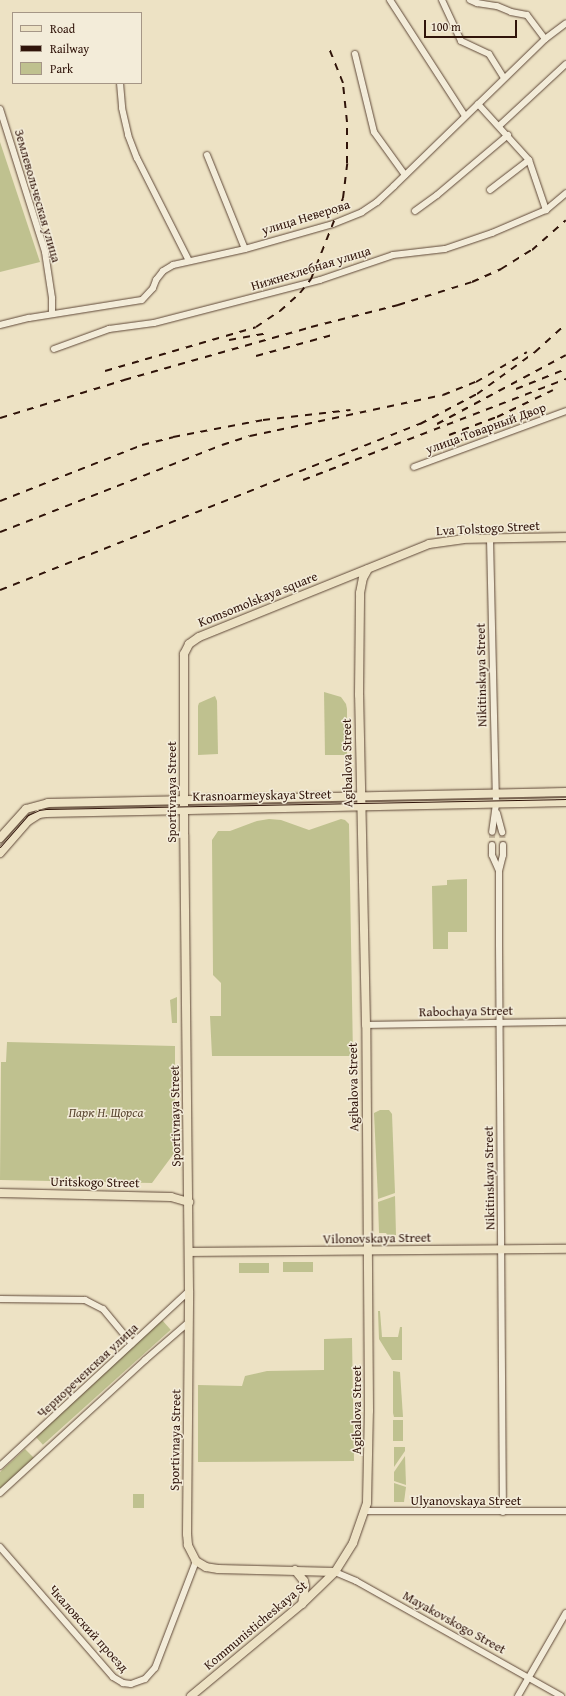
<!DOCTYPE html>
<html>
<head>
<meta charset="utf-8">
<style>
  body { margin:0 }
  #map { position:relative; width:566px; height:1696px; overflow:hidden; background:#ede2c4; font-family:"Gentium Book Plus",serif }
  div>[style] { position:absolute }
  [style*='--x'] { left:calc(var(--x)*1px); top:calc(var(--y)*1px); width:calc(var(--w)*1px); rotate:calc(var(--a)*1deg) }
  .green>* { inset:0; background:#bfc18f; transform-origin:0 0 }
  .minor-tunnel>* { height:6px; margin-top:-3px; transform-origin:0; background:repeating-linear-gradient(90deg,#c7b99f 0 6px,transparent 0 9px) }
  .roads { filter:drop-shadow(0 0 1px #5f4838) drop-shadow(0 0 1px #5f4838) }
  .minor>* { height:6px; margin:-3px; padding:0 3px; transform-origin:3px; border-radius:3px; background:#f3ecd9 }
  .major>* { height:8px; margin:-4px; padding:0 4px; transform-origin:4px; border-radius:4px; background:#ede2c4 }
  .tram>* { height:1px; margin:-0.5px; padding:0 0.5px; transform-origin:0.5px; border-radius:0.5px; background:#30140a }
  .rail>* { height:2px; margin-top:-1px; transform-origin:0; background:repeating-linear-gradient(90deg,#30140a 0 7px,transparent 0 14px) }
  span { translate:-50% -50%; white-space:nowrap; text-align:center; line-height:1.15; -webkit-text-stroke:3px #f3ecd9; paint-order:stroke }
  .street-label { font-size:13px; color:#30140a }
  .park-label { font-size:13px; color:#5b4832; font-style:italic }
  .legend { position:absolute; left:12px; top:12px; width:130px; height:72px; box-sizing:border-box; background:#f3ecd9; border:1px solid #a59686; margin:0; padding:5px 7px; list-style:none; font-size:12px; color:#30140a }
  .legend li { display:flex; align-items:center; gap:8px; height:20px }
  .legend b { width:20px; border:1px solid #a59686 }
  .scale { position:absolute; left:424px; top:20px; width:93px; height:18px; box-sizing:border-box; border:2px solid #30140a; border-top:0; padding-left:5px; font-size:12px; line-height:14px; white-space:nowrap; color:#30140a; -webkit-text-stroke:3px #f3ecd9; paint-order:stroke }
</style>
</head>
<body>
<div id="map">
  <div class="green">
    <div style="clip-path:polygon(0 142px,40px 262px,0 272px)"></div>
    <div style="clip-path:polygon(324px 692px,341px 697px,346px 704px,347px 709px,347px 755px,325px 755px)"></div>
    <div style="clip-path:polygon(215px 696px,217px 701px,218px 754px,198px 755px,198px 706px,199px 703px)"></div>
    <div style="clip-path:polygon(269px 819px,281px 820px,309px 830px,341px 819px,345px 820px,349px 824px,353px 1056px,212px 1056px,210px 1016px,221px 1016px,221px 983px,213px 975px,212px 840px,218px 831px,230px 831px,257px 821px)"></div>
    <div style="clip-path:polygon(467px 879px,467px 932px,448px 932px,448px 949px,433px 949px,432px 886px,447px 885px,447px 880px)"></div>
    <div style="clip-path:polygon(177px 997px,177px 1023px,172px 1023px,170px 1000px)"></div>
    <div style="clip-path:polygon(7px 1042px,175px 1046px,175px 1152px,152px 1183px,0 1180px,1px 1062px,6px 1062px)"></div>
    <div style="clip-path:polygon(380px 1110px,389px 1110px,392px 1114px,395px 1193px,378px 1199px,374px 1113px)"></div>
    <div style="clip-path:polygon(395px 1196px,396px 1235px,387px 1235px,386px 1233px,379px 1233px,378px 1202px)"></div>
    <div style="left:283px;top:1262px;width:30px;height:10px"></div>
    <div style="left:239px;top:1263px;width:30px;height:10px"></div>
    <div style="clip-path:polygon(378px 1311px,380px 1311px,382px 1337px,398px 1337px,400px 1327px,402px 1327px,402px 1360px,392px 1360px,379px 1339px)"></div>
    <div style="left:162px;top:1320px;width:13px;height:172px;rotate:48deg"></div>
    <div style="clip-path:polygon(352px 1338px,354px 1461px,198px 1462px,198px 1385px,242px 1386px,245px 1376px,267px 1371px,324px 1370px,324px 1339px)"></div>
    <div style="clip-path:polygon(393px 1371px,400px 1372px,403px 1417px,394px 1417px,393px 1413px)"></div>
    <div style="left:393px;top:1420px;width:10px;height:21px"></div>
    <div style="clip-path:polygon(394px 1447px,405px 1447px,405px 1451px,394px 1467px)"></div>
    <div style="clip-path:polygon(25px 1449px,34px 1458px,0 1489px,0 1472px)"></div>
    <div style="clip-path:polygon(405px 1456px,406px 1485px,394px 1481px,394px 1472px)"></div>
    <div style="clip-path:polygon(394px 1483px,406px 1487px,404px 1502px,394px 1502px)"></div>
    <div style="left:144px;top:1494px;width:14px;height:11px;rotate:90deg"></div>
  </div>
  <div class="minor-tunnel">
    <div style="--x:492;--y:832;--w:13;--a:90"></div>
    <div style="--x:502;--y:832;--w:13;--a:86"></div>
  </div>
  <div class="roads">
    <div class="minor">
      <div style="--x:390;--y:0;--w:138;--a:57.1"></div>
      <div style="--x:442;--y:0;--w:45;--a:65.1"></div>
      <div style="--x:461;--y:41;--w:31;--a:25"></div>
      <div style="--x:489;--y:54;--w:28;--a:58"></div>
      <div style="--x:470;--y:0;--w:8;--a:23"></div>
      <div style="--x:477;--y:3;--w:20;--a:9"></div>
      <div style="--x:497;--y:6;--w:15;--a:23"></div>
      <div style="--x:511;--y:12;--w:16;--a:11"></div>
      <div style="--x:527;--y:15;--w:30;--a:53"></div>
      <div style="--x:355;--y:54;--w:80;--a:76.3"></div>
      <div style="--x:374;--y:132;--w:53;--a:54.2"></div>
      <div style="--x:120;--y:83;--w:25;--a:85"></div>
      <div style="--x:122;--y:108;--w:28;--a:77"></div>
      <div style="--x:128;--y:135;--w:25;--a:69"></div>
      <div style="--x:137;--y:158;--w:115;--a:63.2"></div>
      <div style="--x:478;--y:104;--w:76;--a:47.7"></div>
      <div style="--x:529;--y:160;--w:53;--a:71.2"></div>
      <div style="--x:0;--y:109;--w:150;--a:72.5"></div>
      <div style="--x:45;--y:252;--w:47;--a:81.3"></div>
      <div style="--x:52;--y:298;--w:16;--a:90"></div>
      <div style="--x:499;--y:126;--w:91;--a:-42.8"></div>
      <div style="--x:207;--y:155;--w:101;--a:68"></div>
      <div style="--x:490;--y:190;--w:49;--a:-37.6"></div>
      <div style="--x:415;--y:211;--w:27;--a:-36"></div>
      <div style="--x:437;--y:195;--w:93;--a:-40.2"></div>
      <div style="--x:0;--y:325;--w:30;--a:-14"></div>
      <div style="--x:29;--y:318;--w:114;--a:-9.1"></div>
      <div style="--x:142;--y:300;--w:16;--a:-47"></div>
      <div style="--x:153;--y:288;--w:9;--a:-69"></div>
      <div style="--x:156;--y:280;--w:11;--a:-52"></div>
      <div style="--x:163;--y:271;--w:12;--a:-31"></div>
      <div style="--x:173;--y:265;--w:74;--a:-12.5"></div>
      <div style="--x:245;--y:249;--w:91;--a:-15.9"></div>
      <div style="--x:333;--y:224;--w:31;--a:-22"></div>
      <div style="--x:362;--y:212;--w:18;--a:-34"></div>
      <div style="--x:377;--y:202;--w:23;--a:-43"></div>
      <div style="--x:394;--y:186;--w:211;--a:-44.2"></div>
      <div style="--x:545;--y:39;--w:26;--a:-37"></div>
      <div style="--x:54;--y:349;--w:59;--a:-20"></div>
      <div style="--x:109;--y:329;--w:45;--a:-7.6"></div>
      <div style="--x:154;--y:323;--w:171;--a:-14.5"></div>
      <div style="--x:320;--y:280;--w:77;--a:-18.9"></div>
      <div style="--x:393;--y:255;--w:52;--a:-6.6"></div>
      <div style="--x:445;--y:249;--w:50;--a:-18.8"></div>
      <div style="--x:492;--y:233;--w:59;--a:-23.1"></div>
      <div style="--x:546;--y:210;--w:26;--a:-40"></div>
      <div style="--x:414;--y:467;--w:162;--a:-20.2"></div>
      <div style="--x:490;--y:539;--w:265;--a:88.7"></div>
      <div style="--x:496;--y:804;--w:28;--a:98"></div>
      <div style="--x:497;--y:813;--w:20;--a:75"></div>
      <div style="--x:492;--y:845;--w:10;--a:90"></div>
      <div style="--x:492;--y:855;--w:17;--a:66"></div>
      <div style="--x:503;--y:845;--w:10;--a:90"></div>
      <div style="--x:503;--y:855;--w:16;--a:104"></div>
      <div style="--x:499;--y:871;--w:74;--a:90"></div>
      <div style="--x:499;--y:945;--w:567;--a:89.6"></div>
      <div style="--x:366;--y:1025;--w:200;--a:-0.9"></div>
      <div style="--x:0;--y:1299;--w:85;--a:0.7"></div>
      <div style="--x:85;--y:1300;--w:20;--a:27"></div>
      <div style="--x:103;--y:1309;--w:45;--a:50.4"></div>
      <div style="--x:0;--y:1466;--w:258;--a:-42.8"></div>
      <div style="--x:0;--y:1493;--w:197;--a:-42.5"></div>
      <div style="--x:145;--y:1360;--w:58;--a:-40.8"></div>
      <div style="--x:365;--y:1511;--w:201;--a:0"></div>
      <div style="--x:0;--y:1547;--w:172;--a:49"></div>
      <div style="--x:113;--y:1677;--w:12;--a:31"></div>
      <div style="--x:123;--y:1683;--w:8;--a:7"></div>
      <div style="--x:131;--y:1684;--w:15;--a:-20"></div>
      <div style="--x:145;--y:1679;--w:15;--a:-48"></div>
      <div style="--x:155;--y:1668;--w:115;--a:-69"></div>
      <div style="--x:335;--y:1572;--w:23;--a:23"></div>
      <div style="--x:356;--y:1581;--w:235;--a:29.3"></div>
      <div style="--x:518;--y:1696;--w:96;--a:-60"></div>
    </div>
    <div class="major">
      <div style="--x:0;--y:838;--w:39;--a:-48"></div>
      <div style="--x:26;--y:809;--w:23;--a:-15"></div>
      <div style="--x:48;--y:803;--w:518;--a:-1.22"></div>
      <div style="--x:0;--y:853;--w:43;--a:-48.8"></div>
      <div style="--x:28;--y:821;--w:13;--a:-32"></div>
      <div style="--x:39;--y:814;--w:7;--a:-8"></div>
      <div style="--x:46;--y:813;--w:520;--a:-1.21"></div>
      <div style="--x:0;--y:1193;--w:171;--a:1.3"></div>
      <div style="--x:171;--y:1197;--w:19;--a:16"></div>
      <div style="--x:189;--y:1252;--w:377;--a:-0.5"></div>
      <div style="--x:295;--y:1570;--w:14;--a:51"></div>
      <div style="--x:304;--y:1581;--w:5;--a:79"></div>
      <div style="--x:305;--y:1586;--w:18;--a:99"></div>
      <div style="--x:335;--y:1572;--w:117;--a:-178.5"></div>
      <div style="--x:218;--y:1569;--w:12;--a:-171"></div>
      <div style="--x:206;--y:1567;--w:12;--a:-149"></div>
      <div style="--x:196;--y:1561;--w:18;--a:-117"></div>
      <div style="--x:188;--y:1545;--w:11;--a:-95"></div>
      <div style="--x:187;--y:1534;--w:243;--a:-89.5"></div>
      <div style="--x:189;--y:1291;--w:456;--a:-90.6"></div>
      <div style="--x:184;--y:835;--w:181;--a:-90"></div>
      <div style="--x:184;--y:654;--w:11;--a:-63"></div>
      <div style="--x:189;--y:644;--w:12;--a:-35"></div>
      <div style="--x:199;--y:637;--w:248;--a:-22"></div>
      <div style="--x:429;--y:544;--w:34;--a:-8"></div>
      <div style="--x:463;--y:539;--w:103;--a:-1.1"></div>
      <div style="--x:191;--y:1696;--w:144;--a:-39.7"></div>
      <div style="--x:302;--y:1604;--w:46;--a:-44.1"></div>
      <div style="--x:335;--y:1572;--w:34;--a:-58"></div>
      <div style="--x:353;--y:1543;--w:42;--a:-70.7"></div>
      <div style="--x:367;--y:1503;--w:92;--a:-88.8"></div>
      <div style="--x:369;--y:1411;--w:386;--a:-90.4"></div>
      <div style="--x:366;--y:1025;--w:330;--a:-91.2"></div>
      <div style="--x:359;--y:695;--w:102;--a:-89.4"></div>
      <div style="--x:360;--y:593;--w:15;--a:-79"></div>
      <div style="--x:363;--y:578;--w:10;--a:-61"></div>
    </div>
  </div>
  <div class="tram">
    <div style="--x:0;--y:847;--w:43;--a:-48.8"></div>
    <div style="--x:28;--y:815;--w:12;--a:-24"></div>
    <div style="--x:39;--y:810;--w:7;--a:-8"></div>
    <div style="--x:46;--y:809;--w:520;--a:-1.1"></div>
  </div>
  <div class="rail">
    <div style="--x:229;--y:340;--w:40;--a:-10"></div>
    <div style="--x:256;--y:356;--w:79;--a:-15.4"></div>
    <div style="--x:105;--y:371;--w:157;--a:-16.2"></div>
    <div style="--x:256;--y:327;--w:29;--a:-34"></div>
    <div style="--x:280;--y:311;--w:27;--a:-42"></div>
    <div style="--x:300;--y:293;--w:18;--a:-52"></div>
    <div style="--x:311;--y:279;--w:87;--a:-68.4"></div>
    <div style="--x:343;--y:198;--w:35;--a:-83"></div>
    <div style="--x:347;--y:163;--w:41;--a:-90"></div>
    <div style="--x:347;--y:122;--w:39;--a:-96"></div>
    <div style="--x:343;--y:83;--w:37;--a:-112"></div>
    <div style="--x:516;--y:389;--w:54;--a:-21.8"></div>
    <div style="--x:0;--y:418;--w:130;--a:-17"></div>
    <div style="--x:124;--y:380;--w:194;--a:-15.8"></div>
    <div style="--x:311;--y:327;--w:90;--a:-14.2"></div>
    <div style="--x:398;--y:305;--w:77;--a:-17.3"></div>
    <div style="--x:472;--y:282;--w:32;--a:-24"></div>
    <div style="--x:501;--y:269;--w:36;--a:-32"></div>
    <div style="--x:532;--y:250;--w:45;--a:-41.4"></div>
    <div style="--x:437;--y:424;--w:146;--a:-28.1"></div>
    <div style="--x:449;--y:435;--w:51;--a:-20.6"></div>
    <div style="--x:497;--y:417;--w:62;--a:-25.7"></div>
    <div style="--x:456;--y:443;--w:41;--a:-29.1"></div>
    <div style="--x:303;--y:480;--w:282;--a:-21"></div>
    <div style="--x:0;--y:501;--w:153;--a:-21.5"></div>
    <div style="--x:142;--y:445;--w:32;--a:-14"></div>
    <div style="--x:173;--y:437;--w:92;--a:-10.7"></div>
    <div style="--x:263;--y:420;--w:88;--a:-6.6"></div>
    <div style="--x:0;--y:532;--w:238;--a:-21.4"></div>
    <div style="--x:222;--y:445;--w:29;--a:-18"></div>
    <div style="--x:250;--y:436;--w:197;--a:-12"></div>
    <div style="--x:443;--y:395;--w:35;--a:-22"></div>
    <div style="--x:476;--y:382;--w:59;--a:-30.5"></div>
    <div style="--x:0;--y:590;--w:452;--a:-21.6"></div>
    <div style="--x:420;--y:424;--w:64;--a:-27.8"></div>
    <div style="--x:477;--y:394;--w:72;--a:-35.9"></div>
    <div style="--x:535;--y:352;--w:42;--a:-42.1"></div>
  </div>
  <div class="street-label">
    <span style="left:37px;top:196px;rotate:74deg">Землевольческая улица</span>
    <span style="left:306px;top:218px;rotate:-17deg">улица Неверова</span>
    <span style="left:311px;top:269px;rotate:-17deg">Нижнехлебная улица</span>
    <span style="left:486px;top:429px;rotate:-20deg">улица Товарный Двор</span>
    <span style="left:488px;top:529px;rotate:-3deg">Lva Tolstogo Street</span>
    <span style="left:258px;top:600px;rotate:-22deg">Komsomolskaya square</span>
    <span style="left:482px;top:675px;rotate:-91deg">Nikitinskaya Street</span>
    <span style="left:348px;top:763px;rotate:-91deg">Agibalova Street</span>
    <span style="left:172px;top:792px;rotate:-90deg">Sportivnaya Street</span>
    <span style="left:262px;top:796px;rotate:-1deg">Krasnoarmeyskaya Street</span>
    <span style="left:466px;top:1012px;rotate:-1deg">Rabochaya Street</span>
    <span style="left:354px;top:1087px;rotate:-91deg">Agibalova Street</span>
    <span style="left:176px;top:1116px;rotate:-91deg">Sportivnaya Street</span>
    <span style="left:490px;top:1178px;rotate:-91deg">Nikitinskaya Street</span>
    <span style="left:95px;top:1183px;rotate:1deg">Uritskogo Street</span>
    <span style="left:377px;top:1239px;rotate:-1deg">Vilonovskaya Street</span>
    <span style="left:88px;top:1371px;rotate:-43deg">Чернореченская улица</span>
    <span style="left:357px;top:1410px;rotate:-90deg">Agibalova Street</span>
    <span style="left:176px;top:1440px;rotate:-89deg">Sportivnaya Street</span>
    <span style="left:466px;top:1501px">Ulyanovskaya Street</span>
    <span style="left:454px;top:1623px;rotate:29deg">Mayakovskogo Street</span>
    <span style="left:256px;top:1626px;rotate:-40deg">Kommunisticheskaya St</span>
    <span style="left:88px;top:1629px;rotate:48deg">Чкаловский проезд</span>
  </div>
  <div class="park-label">
    <span style="left:106px;top:1113px">Парк Н. Щорса</span>
  </div>
  <ul class="legend">
  <li><b style="height:5px;background:#ede2c4"></b>Road</li>
  <li><b style="height:5px;background:#30140a"></b>Railway</li>
  <li><b style="height:11px;background:#bfc18f"></b>Park</li>
  </ul>
  <div class="scale">100 m</div>
</div>
</body>
</html>
